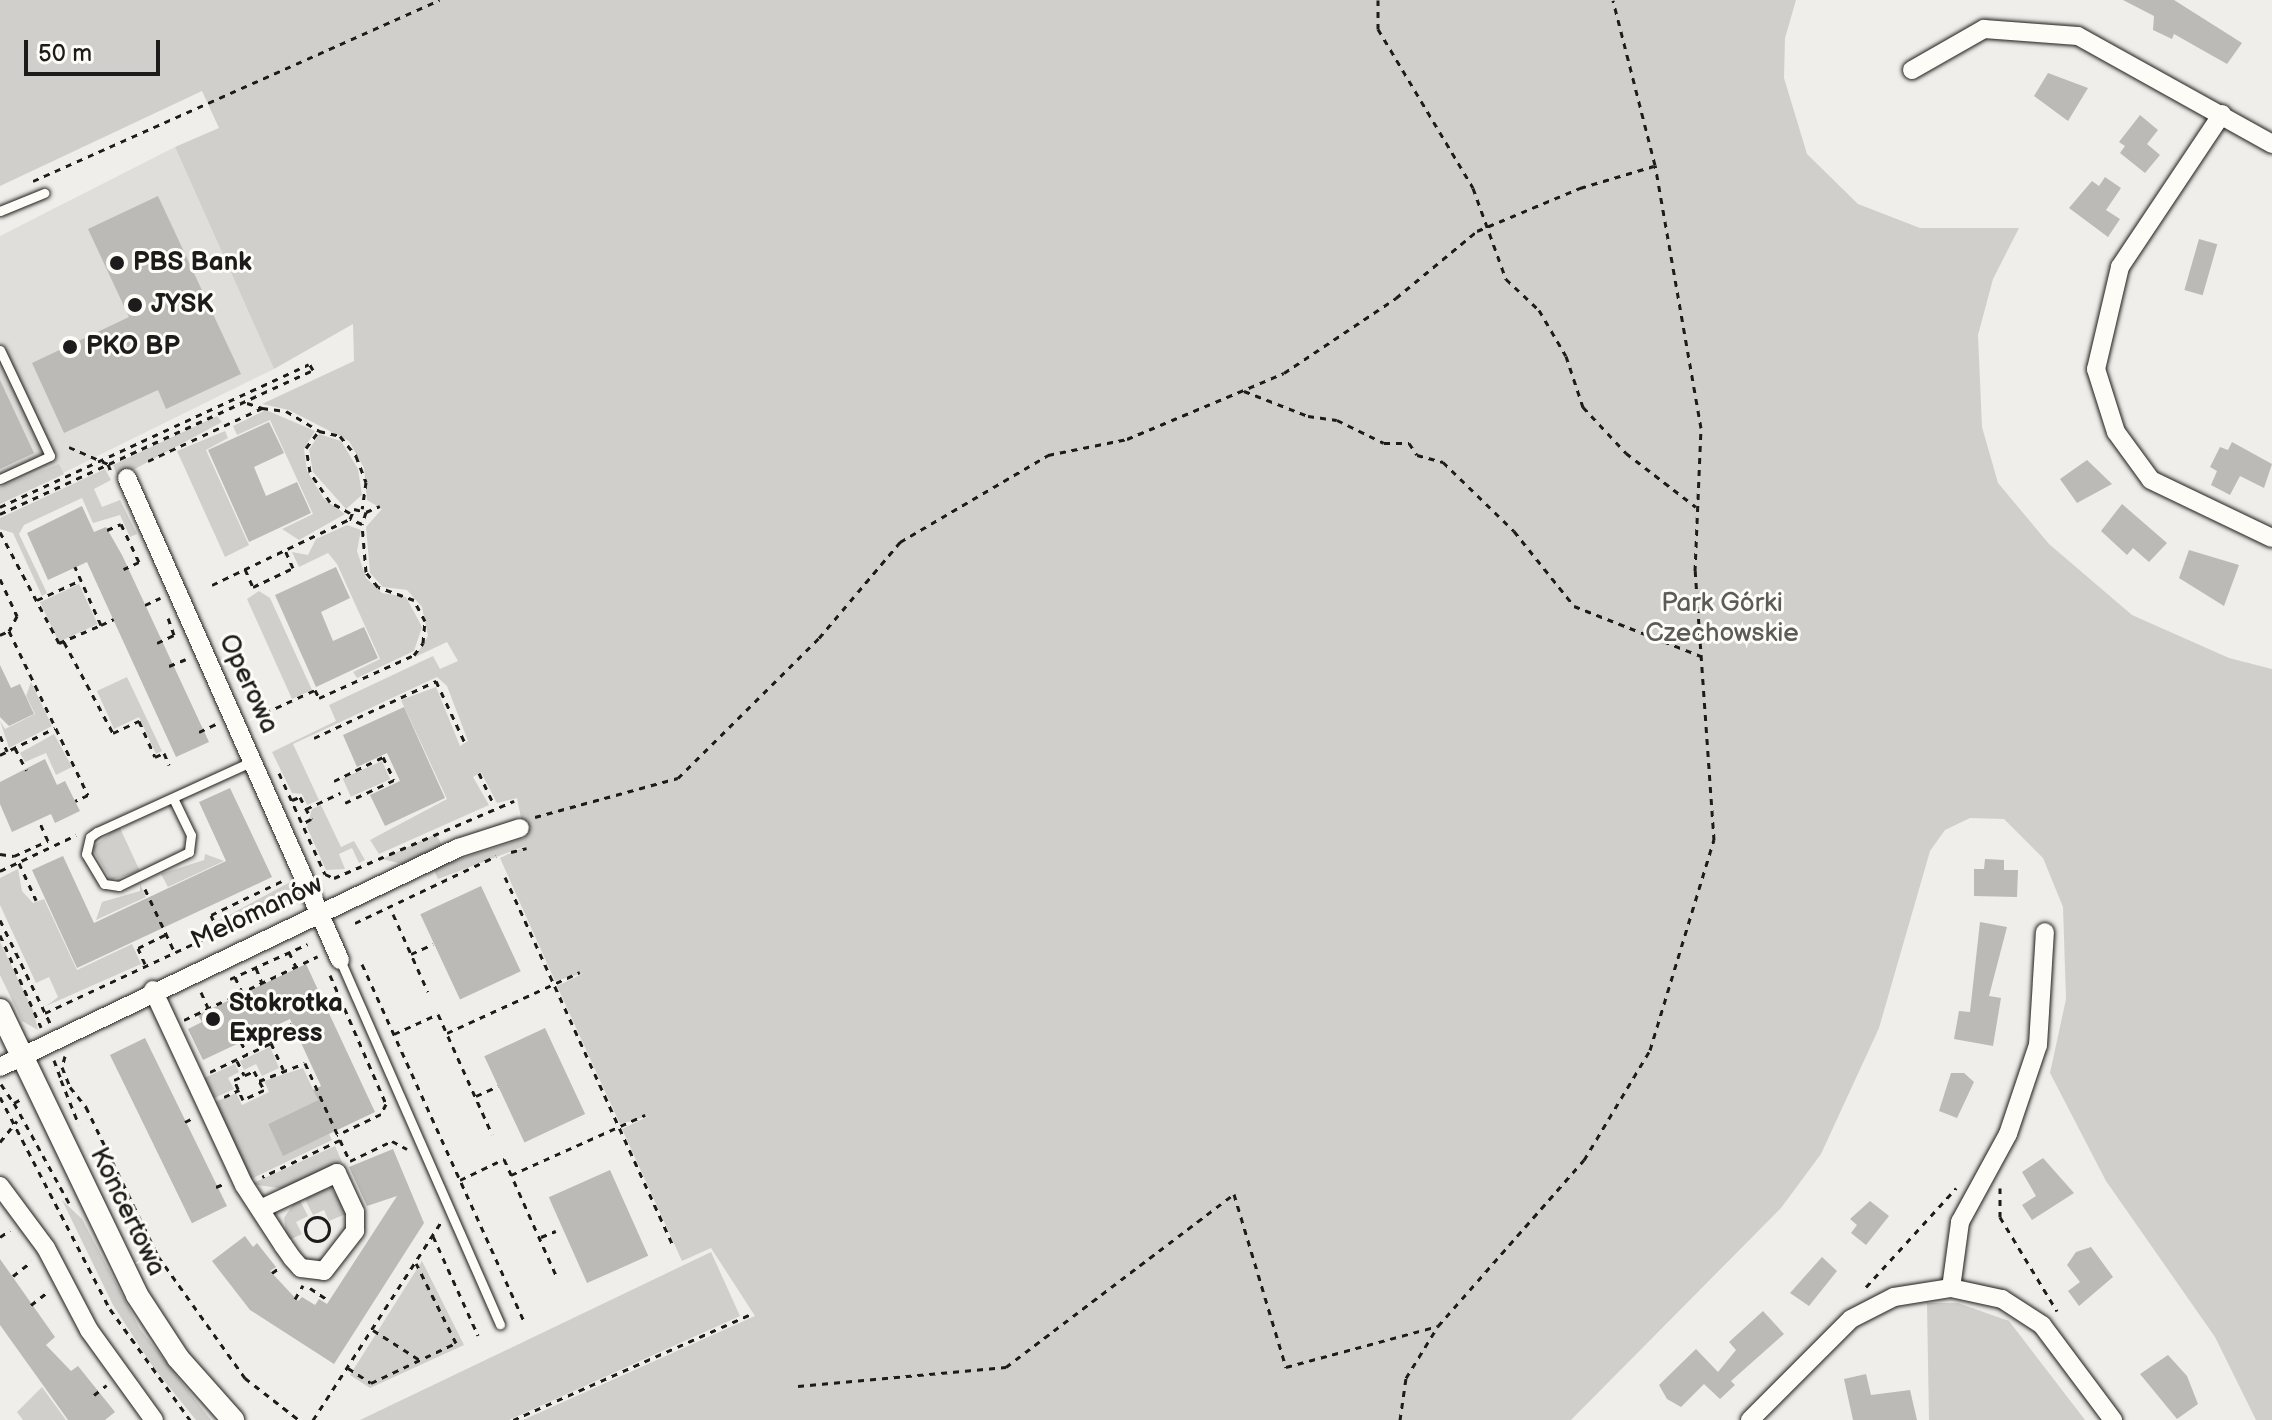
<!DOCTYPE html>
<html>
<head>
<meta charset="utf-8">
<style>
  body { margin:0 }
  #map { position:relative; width:2272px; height:1420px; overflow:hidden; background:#f0eeea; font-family:"Balsamiq Sans",sans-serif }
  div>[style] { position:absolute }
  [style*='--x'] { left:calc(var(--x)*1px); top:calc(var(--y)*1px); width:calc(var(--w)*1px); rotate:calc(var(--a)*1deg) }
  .built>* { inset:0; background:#e0deda }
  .green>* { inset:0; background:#d0cfcc; transform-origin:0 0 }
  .building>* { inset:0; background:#bbbab6; transform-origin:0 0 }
  .path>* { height:3px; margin-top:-1.5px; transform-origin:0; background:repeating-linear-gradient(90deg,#1c1c1c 0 6px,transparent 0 12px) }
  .path>.ring { margin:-1.5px; padding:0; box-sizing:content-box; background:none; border:3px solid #1c1c1c; border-radius:50% }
  .roads { filter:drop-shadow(0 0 2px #1c1c1c) drop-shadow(0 0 2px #1c1c1c) }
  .service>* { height:9px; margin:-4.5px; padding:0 4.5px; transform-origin:4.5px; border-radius:4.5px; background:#fdfcf7 }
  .minor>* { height:18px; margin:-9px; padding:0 9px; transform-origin:9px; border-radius:9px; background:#fdfcf7 }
  .tertiary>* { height:22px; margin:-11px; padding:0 11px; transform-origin:11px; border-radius:11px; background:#fdfcf7 }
  .dots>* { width:22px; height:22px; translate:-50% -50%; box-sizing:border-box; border:4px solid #fdfcf7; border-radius:50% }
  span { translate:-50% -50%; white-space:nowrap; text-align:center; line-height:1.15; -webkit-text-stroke:6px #fdfcf7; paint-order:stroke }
  .poi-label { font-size:26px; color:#1c1c1c; font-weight:700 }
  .left { translate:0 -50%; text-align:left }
  .park-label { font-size:26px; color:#5b5b5a }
  .street-label { font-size:26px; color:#1c1c1c }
  .scale { position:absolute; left:24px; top:40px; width:136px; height:36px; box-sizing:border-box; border:4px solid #1c1c1c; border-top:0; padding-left:10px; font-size:24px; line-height:28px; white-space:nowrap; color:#1c1c1c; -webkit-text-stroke:6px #fdfcf7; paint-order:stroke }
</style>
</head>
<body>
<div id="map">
  <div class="built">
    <div style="clip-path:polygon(175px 147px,274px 369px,0 504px,0 236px)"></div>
  </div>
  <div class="green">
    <div style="clip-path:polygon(0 0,1796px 0,1785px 38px,1784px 78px,1807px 154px,1858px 204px,1920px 228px,2019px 228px,1993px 279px,1978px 335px,1982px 427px,1998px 483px,2049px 544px,2132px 615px,2229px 658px,2272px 669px,2272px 1420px,2256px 1420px,2215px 1337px,2106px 1181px,2050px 1073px,2066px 999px,2063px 907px,2043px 858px,2004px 819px,1970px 818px,1945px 830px,1930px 851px,1879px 1028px,1821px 1154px,1781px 1208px,1571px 1420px,523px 1420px,755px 1316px,711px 1248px,682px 1261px,622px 1129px,649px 1116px,620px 1124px,557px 986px,584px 973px,555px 981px,500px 858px,528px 845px,438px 879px,433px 868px,525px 838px,517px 798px,497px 803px,481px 772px,473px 777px,489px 805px,379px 854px,370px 840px,447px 799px,401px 700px,436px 687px,460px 746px,468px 741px,447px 686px,437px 677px,293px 744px,319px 800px,307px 805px,302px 794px,292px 793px,272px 752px,336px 721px,329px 705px,433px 656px,440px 669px,458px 661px,447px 642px,415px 657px,428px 636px,422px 607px,407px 590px,383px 587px,370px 573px,366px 527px,382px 509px,367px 500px,364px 468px,349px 441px,289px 410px,262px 404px,354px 361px,353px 324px,274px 369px,175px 147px,219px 128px,202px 91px,0 186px)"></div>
    <div style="clip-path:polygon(266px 410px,315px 431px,304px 449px,307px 471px,324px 499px,345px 514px,299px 540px,282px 529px,313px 514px,270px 420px,237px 435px,233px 426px)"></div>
    <div style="clip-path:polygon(217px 416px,222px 422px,118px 478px,113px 465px)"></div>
    <div style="clip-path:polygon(225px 431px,228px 438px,206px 450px,249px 545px,225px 557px,177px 451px)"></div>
    <div style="clip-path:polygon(319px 434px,341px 441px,358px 469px,362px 495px,346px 509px,313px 472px,309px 450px)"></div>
    <div style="clip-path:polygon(59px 464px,64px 474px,0 504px,0 487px)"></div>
    <div style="clip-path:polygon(105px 469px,111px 480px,94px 489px,102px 507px,120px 500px,137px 534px,130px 537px,120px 515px,93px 523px,82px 498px,24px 525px,19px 534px,47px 593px,42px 596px,13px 533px,0 529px,0 518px)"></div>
    <div style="clip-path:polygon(347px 525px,361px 530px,357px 551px,366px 578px,382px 593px,406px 597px,422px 627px,414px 651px,357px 678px,353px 672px,380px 659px,337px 564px,328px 553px,299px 567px,292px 552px,308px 555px,316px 539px)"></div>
    <div style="left:79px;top:584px;width:44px;height:43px;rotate:65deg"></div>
    <div style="clip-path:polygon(259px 591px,270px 598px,312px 690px,292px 699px,247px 599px)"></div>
    <div style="clip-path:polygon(127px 677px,162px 751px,156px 754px,139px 717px,114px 729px,97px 691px)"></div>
    <div style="clip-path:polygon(31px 682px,52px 726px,9px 748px,0 721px,5px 729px,35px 714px,26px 696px)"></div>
    <div style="clip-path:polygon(54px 734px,72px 767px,56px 775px,46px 753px,25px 762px,20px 753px)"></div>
    <div style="left:382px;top:761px;width:20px;height:43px;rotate:66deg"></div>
    <div style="clip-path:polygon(321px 805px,341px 847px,354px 841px,365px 860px,359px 863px,352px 848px,339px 854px,345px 869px,326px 870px,307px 827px,312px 809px)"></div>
    <div style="clip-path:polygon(119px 826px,140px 871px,111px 880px,92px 848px)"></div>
    <div style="clip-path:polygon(436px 834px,442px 845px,403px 864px,382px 859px)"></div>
    <div style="clip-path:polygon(205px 854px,224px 861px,168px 887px,161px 874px,204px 860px)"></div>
    <div style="clip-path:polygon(18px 869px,22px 891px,33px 903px,44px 899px,77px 970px,132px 944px,141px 964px,46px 1006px,58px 997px,49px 977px,36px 983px,0 905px,0 878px)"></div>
    <div style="clip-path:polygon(294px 880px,297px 886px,292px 894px,221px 927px,218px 921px)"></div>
    <div style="clip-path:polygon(140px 884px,146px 897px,96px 920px,102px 902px,140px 891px)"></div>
    <div style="clip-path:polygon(0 942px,33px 1010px,38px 1030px,22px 1021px,0 975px)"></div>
    <div style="clip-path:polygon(270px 1047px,279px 1068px,262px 1076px,256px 1064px,244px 1070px,240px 1061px)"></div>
    <div style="clip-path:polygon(235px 1064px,239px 1072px,228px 1078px,234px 1089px,212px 1099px,202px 1079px)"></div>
    <div style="clip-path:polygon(303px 1068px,318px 1100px,268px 1124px,283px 1155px,329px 1134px,332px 1140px,249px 1180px,213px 1103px,236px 1093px,242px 1105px,269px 1092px,264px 1081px)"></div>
    <div style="clip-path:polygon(335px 1146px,342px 1162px,285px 1189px,251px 1184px)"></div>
    <div style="clip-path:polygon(331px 1188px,348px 1213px,329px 1221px,324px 1210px,313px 1215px,303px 1195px)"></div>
    <div style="clip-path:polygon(298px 1197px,308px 1216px,296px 1222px,302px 1234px,287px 1241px,284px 1218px)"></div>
    <div style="clip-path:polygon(62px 1200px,82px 1219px,140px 1329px,211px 1420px,196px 1420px,153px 1367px,113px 1305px)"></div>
    <div style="clip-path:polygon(711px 1252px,740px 1316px,509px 1420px,360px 1420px)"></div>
    <div style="clip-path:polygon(422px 1261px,464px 1345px,370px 1388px,350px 1375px)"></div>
    <div style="clip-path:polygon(1927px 1303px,1958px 1303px,2009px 1321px,2085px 1420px,1929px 1420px)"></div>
    <div style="clip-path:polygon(42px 1387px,66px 1420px,23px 1420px,17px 1412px)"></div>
  </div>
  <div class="building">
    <div style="clip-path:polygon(2123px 0,2174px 0,2242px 43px,2227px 64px,2174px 34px,2172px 39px,2153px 30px,2154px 16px)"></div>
    <div style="clip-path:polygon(2048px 73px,2088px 88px,2068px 121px,2034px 96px)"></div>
    <div style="clip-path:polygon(2140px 115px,2158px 130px,2147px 144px,2160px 155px,2145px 173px,2120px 153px,2125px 146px,2119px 142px)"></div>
    <div style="clip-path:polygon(2105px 177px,2121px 188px,2106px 210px,2120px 219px,2108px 237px,2069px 208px,2092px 181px,2099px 186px)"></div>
    <div style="clip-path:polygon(158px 196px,241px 374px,166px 409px,158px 390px,64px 433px,32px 363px,129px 317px,88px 229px)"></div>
    <div style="left:2199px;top:239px;width:19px;height:53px;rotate:16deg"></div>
    <div style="clip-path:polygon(0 380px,34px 453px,0 469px)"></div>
    <div style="clip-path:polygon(269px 422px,284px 453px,254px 467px,266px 496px,297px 482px,311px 513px,249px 542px,208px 450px)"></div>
    <div style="clip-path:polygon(2232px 442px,2272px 464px,2264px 488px,2240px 476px,2230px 495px,2211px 485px,2217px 471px,2210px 467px,2220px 447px,2228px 450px)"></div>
    <div style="clip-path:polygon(2087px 460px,2112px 484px,2077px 503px,2060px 479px)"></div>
    <div style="clip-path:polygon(2122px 504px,2167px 543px,2149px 562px,2133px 548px,2127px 555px,2101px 531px)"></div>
    <div style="clip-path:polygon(82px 506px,94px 532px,106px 527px,122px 555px,209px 742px,176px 757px,87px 562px,48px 580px,27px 533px)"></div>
    <div style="clip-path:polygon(2189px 550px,2239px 565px,2224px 606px,2179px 578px)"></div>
    <div style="clip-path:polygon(336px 567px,350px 598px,321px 612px,333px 641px,364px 627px,378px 658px,316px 687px,275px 595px)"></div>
    <div style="clip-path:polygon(0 665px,11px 688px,20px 684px,34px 714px,9px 726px,0 717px)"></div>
    <div style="clip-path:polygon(404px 707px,445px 798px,385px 826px,370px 795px,400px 781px,387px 753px,357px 767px,343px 735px)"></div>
    <div style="clip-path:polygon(45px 759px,57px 785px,65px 781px,80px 811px,55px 823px,51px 814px,12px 832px,0 804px,0 782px)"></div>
    <div style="clip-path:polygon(230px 788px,272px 877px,77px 968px,32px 870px,63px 856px,94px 923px,226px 861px,199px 802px)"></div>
    <div style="clip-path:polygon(1985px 859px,2004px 860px,2004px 870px,2018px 870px,2017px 897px,1974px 896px,1974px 869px,1984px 869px)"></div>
    <div style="left:481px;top:886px;width:94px;height:67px;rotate:65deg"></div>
    <div style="clip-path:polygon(1980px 922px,2007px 927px,1989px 996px,2001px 998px,1993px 1046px,1954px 1039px,1959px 1011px,1970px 1012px)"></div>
    <div style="clip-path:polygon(306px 964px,375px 1112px,283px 1156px,268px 1124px,318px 1100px,313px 1090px,321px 1086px,290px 1019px,203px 1060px,188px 1029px,202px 1022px,198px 1015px)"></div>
    <div style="left:545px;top:1028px;width:95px;height:67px;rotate:65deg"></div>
    <div style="left:145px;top:1038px;width:187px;height:39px;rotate:64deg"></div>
    <div style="clip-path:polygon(1951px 1073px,1964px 1073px,1974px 1082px,1957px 1118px,1939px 1111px)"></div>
    <div style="clip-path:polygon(393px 1149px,424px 1223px,334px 1364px,250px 1310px,212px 1261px,245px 1236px,253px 1247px,257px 1243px,276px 1267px,270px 1271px,298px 1301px,302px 1297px,315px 1305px,319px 1299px,327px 1304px,397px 1196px,367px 1206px,349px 1167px)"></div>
    <div style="clip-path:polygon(2043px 1158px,2074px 1193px,2032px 1220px,2022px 1205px,2036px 1196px,2022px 1172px)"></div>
    <div style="left:610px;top:1170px;width:94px;height:67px;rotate:66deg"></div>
    <div style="clip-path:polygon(1870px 1201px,1889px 1216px,1866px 1245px,1851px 1233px,1857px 1225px,1850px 1219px)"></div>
    <div style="clip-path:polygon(2091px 1247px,2113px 1277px,2079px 1306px,2068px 1291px,2080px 1282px,2067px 1265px,2076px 1252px)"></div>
    <div style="clip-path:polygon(1822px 1257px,1837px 1271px,1809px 1306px,1790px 1293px)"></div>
    <div style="clip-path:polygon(0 1259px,55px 1337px,46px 1345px,71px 1371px,78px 1366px,115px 1412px,105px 1420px,68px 1420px,0 1325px)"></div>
    <div style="clip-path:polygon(1763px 1311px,1784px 1334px,1731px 1381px,1735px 1385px,1720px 1399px,1704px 1384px,1681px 1407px,1667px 1399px,1659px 1385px,1696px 1349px,1718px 1372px,1736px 1350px,1729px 1342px)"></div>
    <div style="clip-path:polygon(2168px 1355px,2187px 1376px,2198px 1404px,2177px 1419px,2140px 1374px)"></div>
    <div style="clip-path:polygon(1866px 1374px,1871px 1395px,1910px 1390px,1917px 1420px,1853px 1420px,1844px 1379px)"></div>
  </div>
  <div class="path">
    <div style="--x:1378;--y:0;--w:29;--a:90"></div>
    <div style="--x:1378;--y:29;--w:185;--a:59.1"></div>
    <div style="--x:1473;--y:188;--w:97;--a:70.1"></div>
    <div style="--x:1506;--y:279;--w:45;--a:43.2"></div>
    <div style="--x:1539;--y:310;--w:53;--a:59.6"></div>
    <div style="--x:1566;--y:356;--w:54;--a:71.6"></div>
    <div style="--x:1583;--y:407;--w:63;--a:46.9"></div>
    <div style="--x:1626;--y:453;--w:88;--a:37.6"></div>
    <div style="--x:33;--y:181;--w:445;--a:-24"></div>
    <div style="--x:1244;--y:391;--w:69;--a:21.3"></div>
    <div style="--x:1308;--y:416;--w:29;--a:8"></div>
    <div style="--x:1337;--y:420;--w:52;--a:26.1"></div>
    <div style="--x:1384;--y:443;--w:25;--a:0"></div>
    <div style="--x:1409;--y:443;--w:14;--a:56"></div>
    <div style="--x:1417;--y:455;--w:27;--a:15"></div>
    <div style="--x:1443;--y:462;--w:99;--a:44.2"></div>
    <div style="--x:1514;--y:531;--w:96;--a:51.3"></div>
    <div style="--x:1574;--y:606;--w:136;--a:21.5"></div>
    <div style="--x:247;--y:403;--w:16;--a:18"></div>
    <div style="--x:69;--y:447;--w:43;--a:23.6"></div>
    <div style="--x:108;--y:464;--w:9;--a:69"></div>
    <div style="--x:148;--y:461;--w:126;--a:-24.9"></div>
    <div style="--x:262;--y:408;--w:24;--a:7"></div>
    <div style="--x:286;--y:411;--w:39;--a:31"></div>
    <div style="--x:0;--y:507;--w:340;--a:-24.8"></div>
    <div style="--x:366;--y:512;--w:15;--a:-23"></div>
    <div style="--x:350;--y:513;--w:23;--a:-151"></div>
    <div style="--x:330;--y:502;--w:36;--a:-124"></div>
    <div style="--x:310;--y:472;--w:24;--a:-99"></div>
    <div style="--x:306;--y:448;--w:21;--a:-53"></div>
    <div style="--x:319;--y:431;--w:22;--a:13"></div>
    <div style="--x:340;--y:436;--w:26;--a:51"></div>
    <div style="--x:356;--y:456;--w:28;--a:69"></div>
    <div style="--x:366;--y:482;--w:27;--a:98"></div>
    <div style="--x:0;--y:514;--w:345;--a:-24.7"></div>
    <div style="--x:313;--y:370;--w:8;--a:-120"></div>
    <div style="--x:107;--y:530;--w:15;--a:-23"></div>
    <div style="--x:121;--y:524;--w:42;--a:64.7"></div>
    <div style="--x:139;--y:562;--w:17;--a:155"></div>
    <div style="--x:0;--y:532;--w:126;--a:62"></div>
    <div style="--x:59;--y:643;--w:46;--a:-23.2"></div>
    <div style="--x:101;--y:625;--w:64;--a:-114.1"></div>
    <div style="--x:245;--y:569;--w:20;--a:66"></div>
    <div style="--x:253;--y:587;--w:44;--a:-25.4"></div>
    <div style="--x:293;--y:568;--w:20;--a:-114"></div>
    <div style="--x:0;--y:579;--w:41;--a:65.3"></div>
    <div style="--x:17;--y:616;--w:17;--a:118"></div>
    <div style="--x:9;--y:631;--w:182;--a:64.3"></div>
    <div style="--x:88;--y:795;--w:14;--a:155"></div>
    <div style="--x:212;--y:585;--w:153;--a:-25.6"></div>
    <div style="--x:350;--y:519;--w:11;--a:-68"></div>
    <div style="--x:354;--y:509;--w:12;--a:14"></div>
    <div style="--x:366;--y:512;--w:13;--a:108"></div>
    <div style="--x:362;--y:524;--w:13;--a:-157"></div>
    <div style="--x:37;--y:600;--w:48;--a:-24.4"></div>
    <div style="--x:145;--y:605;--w:17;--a:-25"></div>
    <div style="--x:101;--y:625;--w:14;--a:-25"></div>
    <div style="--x:0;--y:635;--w:10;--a:-24"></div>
    <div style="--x:64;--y:642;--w:103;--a:61.7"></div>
    <div style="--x:113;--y:733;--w:29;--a:-25"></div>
    <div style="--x:139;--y:721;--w:39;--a:66"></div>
    <div style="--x:155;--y:757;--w:10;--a:-24"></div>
    <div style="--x:164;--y:753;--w:13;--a:67"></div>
    <div style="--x:157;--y:643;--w:19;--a:-25"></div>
    <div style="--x:174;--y:635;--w:18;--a:-109"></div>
    <div style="--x:169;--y:666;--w:18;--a:-22"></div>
    <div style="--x:254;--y:718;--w:67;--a:-24.7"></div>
    <div style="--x:315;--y:690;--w:9;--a:63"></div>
    <div style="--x:319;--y:698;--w:104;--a:-24.4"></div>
    <div style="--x:414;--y:655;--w:15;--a:-53"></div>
    <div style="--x:423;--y:643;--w:22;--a:-85"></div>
    <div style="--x:425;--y:621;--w:24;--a:-118"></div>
    <div style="--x:414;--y:600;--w:38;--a:-160"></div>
    <div style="--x:378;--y:587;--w:19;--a:-129"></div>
    <div style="--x:366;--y:572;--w:48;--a:-94.8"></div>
    <div style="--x:199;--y:732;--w:19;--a:-25"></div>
    <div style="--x:0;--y:736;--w:17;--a:65"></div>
    <div style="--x:314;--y:738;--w:135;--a:-25"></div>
    <div style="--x:436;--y:681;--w:68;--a:64.9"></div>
    <div style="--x:15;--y:748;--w:25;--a:63"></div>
    <div style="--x:0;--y:755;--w:61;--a:-26.1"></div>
    <div style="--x:279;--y:773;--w:111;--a:65.5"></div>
    <div style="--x:325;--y:874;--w:10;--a:24"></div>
    <div style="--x:334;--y:878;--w:196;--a:-23.2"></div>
    <div style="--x:479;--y:773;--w:35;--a:65"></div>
    <div style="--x:334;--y:781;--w:55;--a:-26.1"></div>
    <div style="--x:383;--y:757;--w:25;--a:64"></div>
    <div style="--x:394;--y:780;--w:54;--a:154.9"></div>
    <div style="--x:292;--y:800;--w:9;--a:-21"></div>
    <div style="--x:300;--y:797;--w:25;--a:63"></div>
    <div style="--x:311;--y:819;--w:10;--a:151"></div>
    <div style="--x:306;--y:809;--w:38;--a:-25"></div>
    <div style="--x:535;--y:817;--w:148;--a:-15.3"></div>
    <div style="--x:678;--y:778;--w:199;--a:-44.8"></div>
    <div style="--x:819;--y:638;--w:126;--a:-49.8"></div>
    <div style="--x:900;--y:542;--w:172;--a:-30.4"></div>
    <div style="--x:1048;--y:455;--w:81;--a:-11.4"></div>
    <div style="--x:1127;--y:439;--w:170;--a:-22.8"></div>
    <div style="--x:1284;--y:373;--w:135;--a:-33.8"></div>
    <div style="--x:1396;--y:298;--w:105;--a:-39.6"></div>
    <div style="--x:1477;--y:231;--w:112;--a:-22.7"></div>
    <div style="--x:1580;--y:188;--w:77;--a:-16.6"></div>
    <div style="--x:511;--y:852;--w:16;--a:-14"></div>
    <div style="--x:0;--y:854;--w:14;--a:8"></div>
    <div style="--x:14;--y:856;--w:37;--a:-24"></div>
    <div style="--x:48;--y:841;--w:20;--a:-114"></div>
    <div style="--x:19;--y:863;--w:41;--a:65.3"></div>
    <div style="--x:0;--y:871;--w:84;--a:-25.3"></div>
    <div style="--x:505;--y:877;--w:403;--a:65.5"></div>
    <div style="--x:145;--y:889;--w:68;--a:64.9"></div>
    <div style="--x:393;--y:914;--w:85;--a:65.8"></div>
    <div style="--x:0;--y:920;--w:117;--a:64.1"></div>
    <div style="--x:355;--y:923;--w:156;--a:-25.4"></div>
    <div style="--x:218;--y:931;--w:17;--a:-114"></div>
    <div style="--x:211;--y:915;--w:81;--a:-25.6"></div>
    <div style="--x:0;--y:935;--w:101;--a:66"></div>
    <div style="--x:289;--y:952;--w:17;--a:65"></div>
    <div style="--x:411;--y:954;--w:24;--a:-24"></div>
    <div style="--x:145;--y:964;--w:17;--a:-114"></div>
    <div style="--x:138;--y:948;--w:30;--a:-26"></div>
    <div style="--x:362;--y:964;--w:394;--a:65.6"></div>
    <div style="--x:256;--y:968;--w:16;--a:68"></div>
    <div style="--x:330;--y:975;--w:141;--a:66.5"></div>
    <div style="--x:386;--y:1104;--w:11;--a:117"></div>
    <div style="--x:381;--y:1114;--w:49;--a:154.5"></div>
    <div style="--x:235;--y:977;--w:17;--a:65"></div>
    <div style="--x:230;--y:979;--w:85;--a:-24.2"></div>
    <div style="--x:201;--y:992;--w:17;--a:66"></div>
    <div style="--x:45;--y:1013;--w:267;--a:-25"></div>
    <div style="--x:184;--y:1020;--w:148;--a:-25.5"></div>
    <div style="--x:447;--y:1033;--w:146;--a:-24.6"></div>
    <div style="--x:394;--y:1034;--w:48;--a:-24.4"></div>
    <div style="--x:438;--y:1014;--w:132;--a:65.8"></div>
    <div style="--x:241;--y:1042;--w:13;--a:63"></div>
    <div style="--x:271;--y:1043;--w:9;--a:-117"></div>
    <div style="--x:267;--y:1035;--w:27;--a:-24"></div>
    <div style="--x:65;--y:1056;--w:11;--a:105"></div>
    <div style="--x:62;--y:1067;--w:22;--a:68"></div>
    <div style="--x:70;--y:1087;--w:26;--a:51"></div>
    <div style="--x:86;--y:1107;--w:165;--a:64.2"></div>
    <div style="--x:158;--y:1256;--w:150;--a:54.5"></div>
    <div style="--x:245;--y:1378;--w:68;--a:37.9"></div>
    <div style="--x:54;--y:1060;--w:20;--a:70"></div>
    <div style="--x:237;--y:1061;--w:16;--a:63"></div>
    <div style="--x:254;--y:1071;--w:21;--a:62"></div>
    <div style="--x:264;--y:1090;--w:23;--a:155"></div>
    <div style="--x:243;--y:1100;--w:22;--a:-114"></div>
    <div style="--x:234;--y:1080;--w:22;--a:-24"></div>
    <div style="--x:210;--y:1072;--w:68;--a:-25.4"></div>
    <div style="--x:271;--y:1043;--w:29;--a:65"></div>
    <div style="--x:61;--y:1080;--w:48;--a:68.2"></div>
    <div style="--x:259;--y:1081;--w:49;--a:-21.4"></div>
    <div style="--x:305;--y:1063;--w:85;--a:65.6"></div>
    <div style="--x:340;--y:1140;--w:86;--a:154.6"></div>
    <div style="--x:1;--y:1084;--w:23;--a:56"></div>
    <div style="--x:14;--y:1103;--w:10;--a:-29"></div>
    <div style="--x:476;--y:1096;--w:24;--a:-24"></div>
    <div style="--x:0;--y:1097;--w:239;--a:62.6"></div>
    <div style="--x:110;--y:1309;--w:137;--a:54.2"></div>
    <div style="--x:224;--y:1097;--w:17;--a:-25"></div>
    <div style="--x:14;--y:1103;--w:114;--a:61.2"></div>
    <div style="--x:185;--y:1122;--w:11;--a:-27"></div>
    <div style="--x:340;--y:1140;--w:23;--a:65"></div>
    <div style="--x:350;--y:1161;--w:47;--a:-25.5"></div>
    <div style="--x:392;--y:1141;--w:17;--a:28"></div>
    <div style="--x:0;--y:1142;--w:27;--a:-51"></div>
    <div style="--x:511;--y:1175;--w:147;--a:-24.1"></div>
    <div style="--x:460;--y:1180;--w:49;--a:-25.5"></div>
    <div style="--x:504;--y:1159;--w:127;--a:65.9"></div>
    <div style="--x:216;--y:1187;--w:11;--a:-22"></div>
    <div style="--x:2000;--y:1188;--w:29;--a:90"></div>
    <div style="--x:2000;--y:1217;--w:110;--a:58.8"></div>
    <div class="ring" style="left:305px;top:1217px;width:21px;height:21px"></div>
    <div style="--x:433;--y:1236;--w:109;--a:65.6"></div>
    <div style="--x:0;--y:1237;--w:12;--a:-35"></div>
    <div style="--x:541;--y:1237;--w:16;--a:-22"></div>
    <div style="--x:272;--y:1273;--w:9;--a:-36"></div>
    <div style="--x:13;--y:1276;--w:24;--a:-38"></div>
    <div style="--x:1866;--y:1287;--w:134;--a:-47.7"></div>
    <div style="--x:310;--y:1288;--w:23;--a:34"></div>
    <div style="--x:295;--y:1299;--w:16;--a:-60"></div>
    <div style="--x:31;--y:1305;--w:24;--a:-38"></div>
    <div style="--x:373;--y:1330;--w:56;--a:32.6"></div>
    <div style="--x:348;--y:1368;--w:27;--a:33"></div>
    <div style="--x:371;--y:1383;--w:94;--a:-25.2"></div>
    <div style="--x:456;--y:1343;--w:89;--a:-116.6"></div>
    <div style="--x:798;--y:1386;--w:209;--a:-5.2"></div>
    <div style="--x:1006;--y:1367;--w:286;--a:-37.2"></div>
    <div style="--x:1234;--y:1194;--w:181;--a:73.3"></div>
    <div style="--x:1286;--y:1367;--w:157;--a:-15.1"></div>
    <div style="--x:94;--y:1395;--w:16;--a:-38"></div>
    <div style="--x:313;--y:1420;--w:236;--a:-57.1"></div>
    <div style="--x:513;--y:1420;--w:261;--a:-24"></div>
    <div style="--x:1400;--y:1420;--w:42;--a:-81.9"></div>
    <div style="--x:1406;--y:1378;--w:61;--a:-58.4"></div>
    <div style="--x:1438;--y:1326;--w:221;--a:-48.7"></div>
    <div style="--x:1584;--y:1160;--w:128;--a:-59"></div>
    <div style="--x:1650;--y:1050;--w:220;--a:-73.1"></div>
    <div style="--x:1714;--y:840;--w:270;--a:-94"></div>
    <div style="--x:1695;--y:571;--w:143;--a:-87.6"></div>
    <div style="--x:1701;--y:428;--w:267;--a:-99.9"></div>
    <div style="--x:1655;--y:165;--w:170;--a:-104.3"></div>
  </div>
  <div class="roads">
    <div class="service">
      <div style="--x:0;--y:211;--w:48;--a:-22.2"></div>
      <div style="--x:0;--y:350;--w:117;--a:64.7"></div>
      <div style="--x:50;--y:456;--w:55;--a:155.3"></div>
      <div style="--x:173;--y:798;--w:41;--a:64.1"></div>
      <div style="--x:191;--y:835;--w:17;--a:97"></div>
      <div style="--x:189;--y:852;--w:78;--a:154.1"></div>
      <div style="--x:119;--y:886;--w:15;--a:-172"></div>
      <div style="--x:104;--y:884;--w:35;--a:-121"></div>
      <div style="--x:86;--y:854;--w:17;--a:-77"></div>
      <div style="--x:90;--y:837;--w:9;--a:-36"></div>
      <div style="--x:97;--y:832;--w:174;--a:-24.5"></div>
      <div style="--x:340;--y:960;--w:398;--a:66.3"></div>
    </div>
    <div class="minor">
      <div style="--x:1912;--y:70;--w:83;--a:-29.7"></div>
      <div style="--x:1984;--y:29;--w:94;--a:4.3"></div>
      <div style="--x:2078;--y:36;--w:222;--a:29.1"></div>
      <div style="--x:2222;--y:114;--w:184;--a:123.7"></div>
      <div style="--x:2120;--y:267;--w:105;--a:103.2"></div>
      <div style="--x:2096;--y:369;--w:66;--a:72.4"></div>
      <div style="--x:2116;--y:432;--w:59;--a:53.9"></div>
      <div style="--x:2151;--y:480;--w:134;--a:25.6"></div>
      <div style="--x:127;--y:478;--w:527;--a:66.16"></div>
      <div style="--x:153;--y:990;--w:215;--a:65"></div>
      <div style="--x:244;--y:1185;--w:72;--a:57"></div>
      <div style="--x:283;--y:1245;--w:16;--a:55"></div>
      <div style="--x:292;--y:1258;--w:13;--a:48"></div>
      <div style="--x:301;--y:1268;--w:23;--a:7"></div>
      <div style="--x:324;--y:1271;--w:51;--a:-52.2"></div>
      <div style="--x:355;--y:1231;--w:19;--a:-90"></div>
      <div style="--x:355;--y:1212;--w:43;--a:-114.8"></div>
      <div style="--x:337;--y:1173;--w:85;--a:154.9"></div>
      <div style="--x:0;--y:1067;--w:508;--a:-25.56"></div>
      <div style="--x:458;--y:848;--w:65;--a:-17.9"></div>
      <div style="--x:0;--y:1186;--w:77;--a:53.4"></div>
      <div style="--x:46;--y:1248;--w:93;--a:62.3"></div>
      <div style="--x:89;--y:1330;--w:111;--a:54.2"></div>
      <div style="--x:1951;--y:1288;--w:67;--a:-82.2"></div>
      <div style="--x:1960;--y:1222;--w:100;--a:-61.4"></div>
      <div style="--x:2008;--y:1134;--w:94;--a:-71.4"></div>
      <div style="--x:2038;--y:1045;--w:113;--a:-86.5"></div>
      <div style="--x:1750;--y:1420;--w:143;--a:-45"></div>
      <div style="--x:1851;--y:1319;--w:48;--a:-27.1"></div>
      <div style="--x:1894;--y:1297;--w:58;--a:-9"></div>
      <div style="--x:1951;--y:1288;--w:52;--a:12.2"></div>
      <div style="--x:2002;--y:1299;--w:48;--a:33"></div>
      <div style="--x:2042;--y:1325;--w:119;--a:53.2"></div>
    </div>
    <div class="tertiary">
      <div style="--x:0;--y:1010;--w:316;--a:64.3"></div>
      <div style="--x:137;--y:1295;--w:75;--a:56.9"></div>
      <div style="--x:178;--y:1358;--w:83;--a:48.4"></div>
    </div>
  </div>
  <div class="dots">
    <div style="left:117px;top:263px;background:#1c1c1c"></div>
    <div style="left:135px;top:305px;background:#1c1c1c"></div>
    <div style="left:70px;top:347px;background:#1c1c1c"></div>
    <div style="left:213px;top:1019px;background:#1c1c1c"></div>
  </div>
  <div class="poi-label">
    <span class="left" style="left:133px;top:263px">PBS Bank</span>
    <span class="left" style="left:151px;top:305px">JYSK</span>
    <span class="left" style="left:86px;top:347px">PKO BP</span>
    <span class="left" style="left:229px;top:1019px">Stokrotka<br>Express</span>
  </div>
  <div class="park-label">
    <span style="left:1722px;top:619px">Park Górki<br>Czechowskie</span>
  </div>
  <div class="street-label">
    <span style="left:248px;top:684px;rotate:65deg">Operowa</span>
    <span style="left:257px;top:913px;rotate:-25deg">Melomanów</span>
    <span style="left:127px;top:1212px;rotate:64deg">Koncertowa</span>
  </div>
  <div class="scale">50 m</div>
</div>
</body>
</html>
